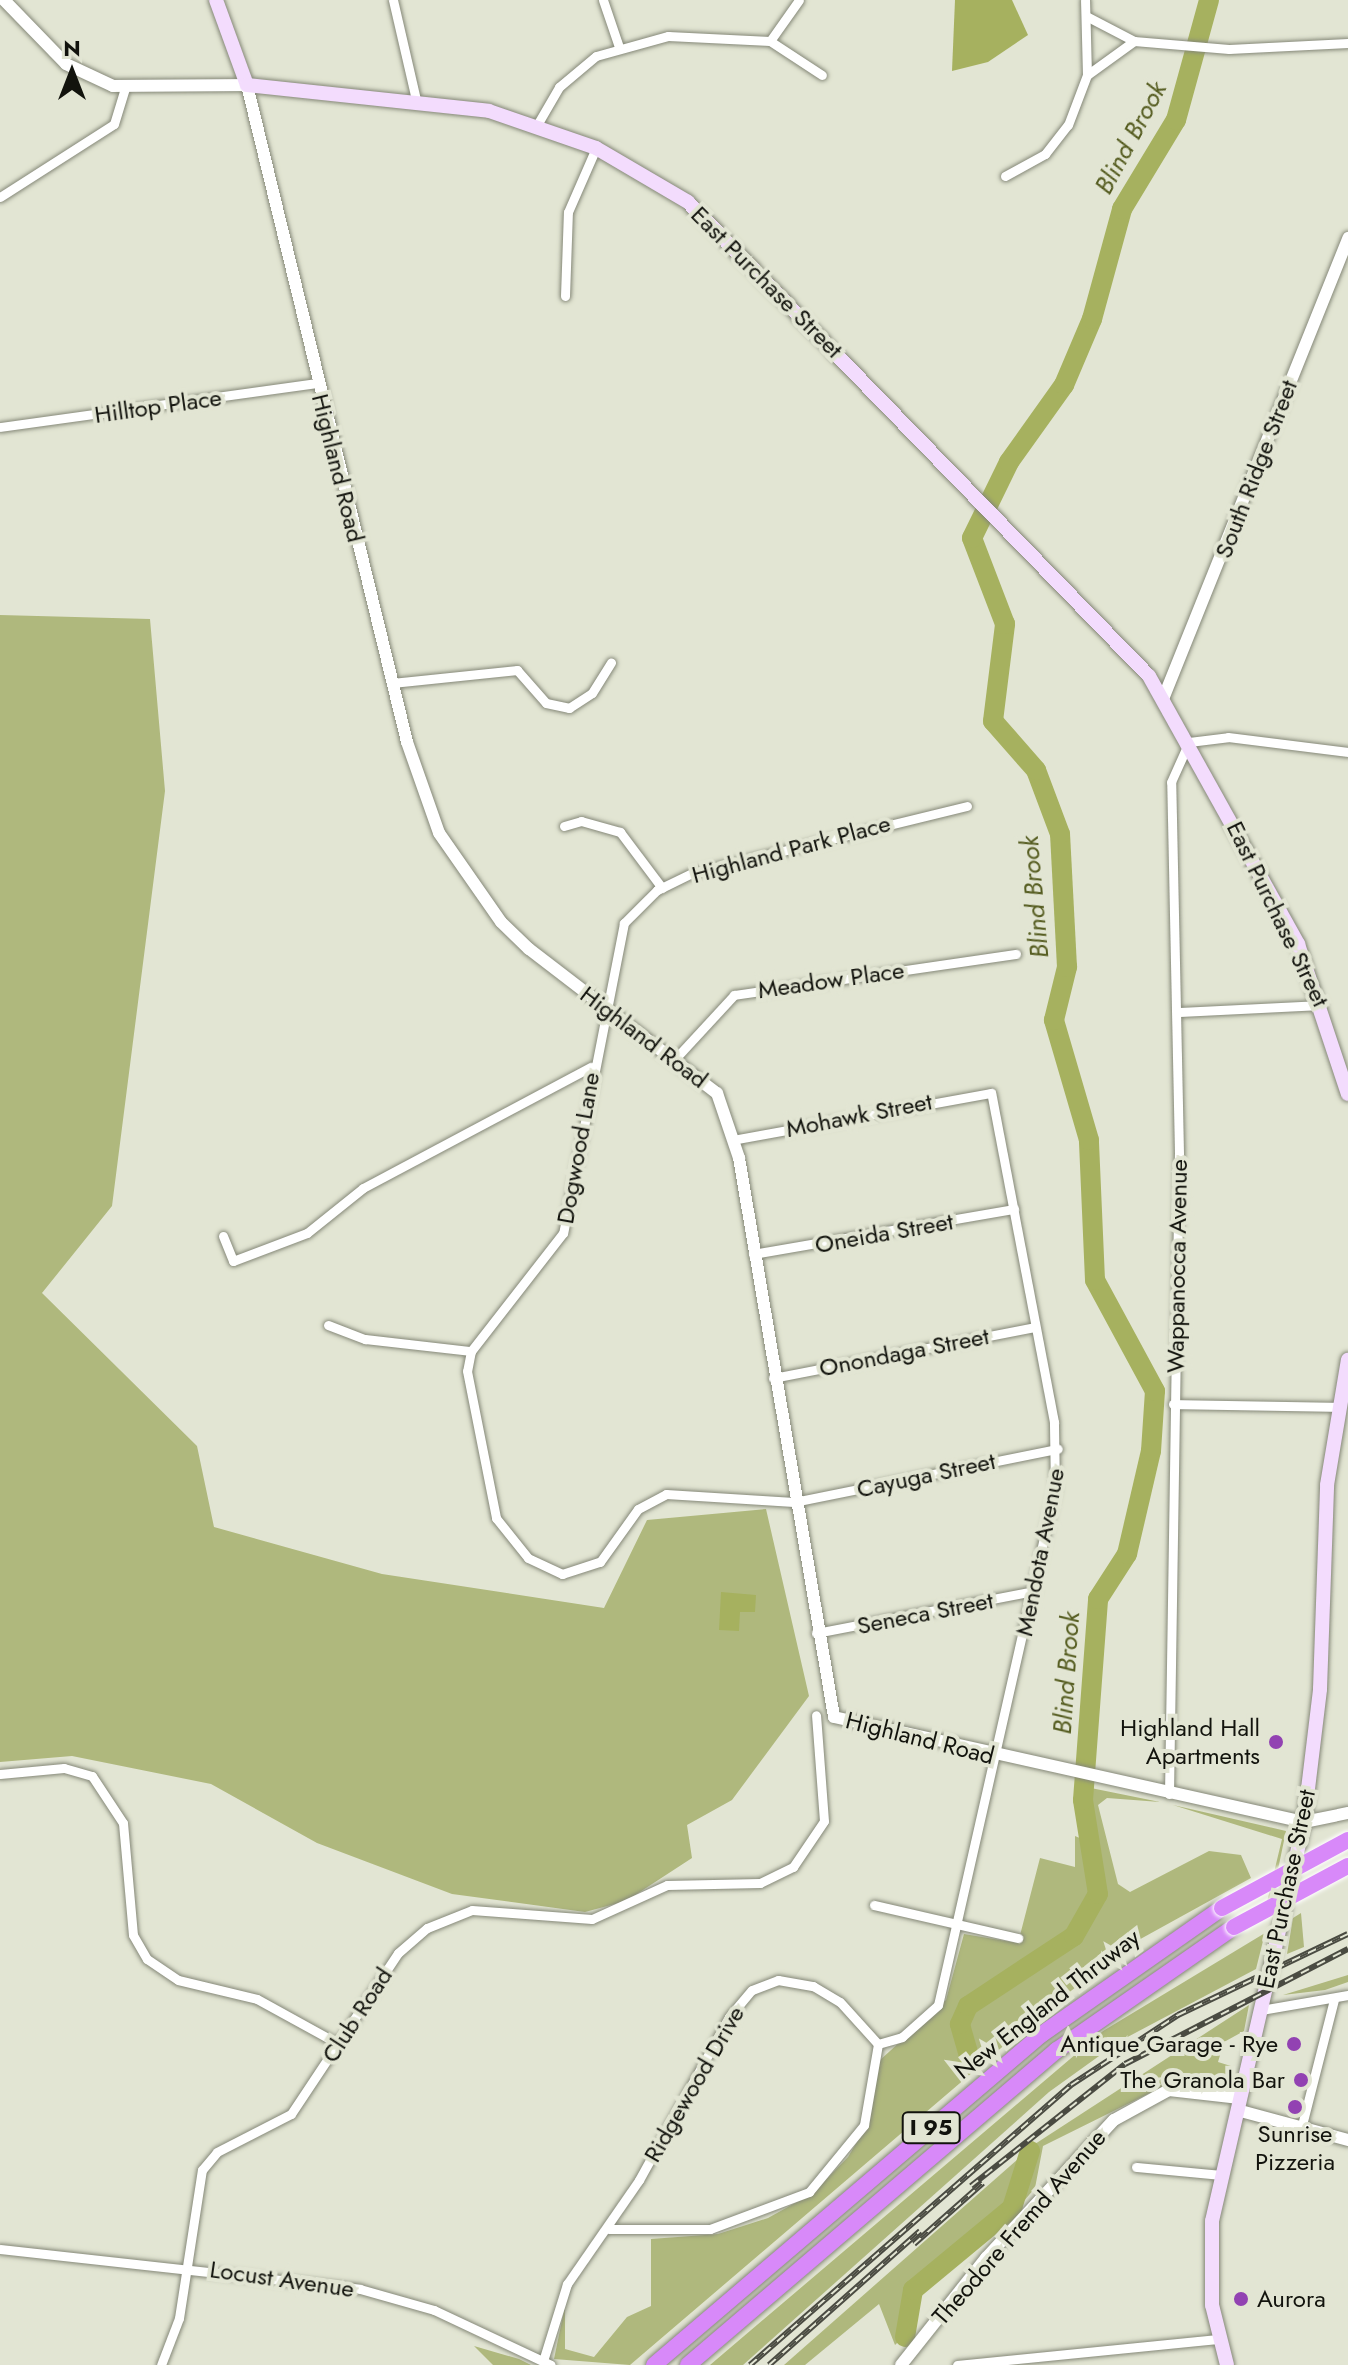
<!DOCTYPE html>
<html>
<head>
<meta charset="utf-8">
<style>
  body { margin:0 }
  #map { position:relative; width:1348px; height:2365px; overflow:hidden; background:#e2e5d3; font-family:Jost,sans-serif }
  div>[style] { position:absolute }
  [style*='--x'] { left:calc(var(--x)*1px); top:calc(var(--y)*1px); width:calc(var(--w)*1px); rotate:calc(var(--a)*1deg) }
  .green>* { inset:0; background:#afb87d }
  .water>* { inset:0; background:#a6b15f }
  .river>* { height:20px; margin:-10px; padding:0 10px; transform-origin:10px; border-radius:10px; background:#a6b15f }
  .roads { filter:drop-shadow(0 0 2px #858878) drop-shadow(0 0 2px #858878) }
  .minor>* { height:9px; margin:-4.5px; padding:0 4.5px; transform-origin:4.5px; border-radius:4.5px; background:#fff }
  .tertiary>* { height:12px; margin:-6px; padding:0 6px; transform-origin:6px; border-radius:6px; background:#fff }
  .secondary>* { height:14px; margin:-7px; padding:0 7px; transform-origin:7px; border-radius:7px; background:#f3dcfd }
  .motorway>* { height:16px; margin:-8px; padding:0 8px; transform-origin:8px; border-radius:8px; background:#d889f9 }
  .rail>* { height:6px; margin-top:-3px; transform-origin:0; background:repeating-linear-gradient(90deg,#e2e5d3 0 9px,#4a4b42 0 18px); box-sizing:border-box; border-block:2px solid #4a4b42 }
  .bridges { filter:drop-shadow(0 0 2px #fff) drop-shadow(0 0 2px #fff) }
  .motorway-bridge>* { height:16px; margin:-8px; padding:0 8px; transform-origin:8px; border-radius:8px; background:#d889f9 }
  .dots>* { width:22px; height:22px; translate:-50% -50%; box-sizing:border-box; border:4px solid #e2e5d3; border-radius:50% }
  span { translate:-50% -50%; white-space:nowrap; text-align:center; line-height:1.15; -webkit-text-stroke:8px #e2e5d3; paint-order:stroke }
  .shield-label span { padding:2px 6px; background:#e2e5d3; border:2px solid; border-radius:6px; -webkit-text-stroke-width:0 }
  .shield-label { font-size:22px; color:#12130d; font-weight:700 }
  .street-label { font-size:24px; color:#12130d }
  .poi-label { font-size:24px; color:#12130d }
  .right { translate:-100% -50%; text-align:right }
  .left { translate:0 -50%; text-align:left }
  .water-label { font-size:26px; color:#565d21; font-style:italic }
  .north { position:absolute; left:32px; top:32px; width:80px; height:80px; -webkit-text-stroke:6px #e2e5d3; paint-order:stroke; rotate:0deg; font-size:22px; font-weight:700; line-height:32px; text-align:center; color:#12130d }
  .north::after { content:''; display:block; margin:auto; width:28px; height:36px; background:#12130d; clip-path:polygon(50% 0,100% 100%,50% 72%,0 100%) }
</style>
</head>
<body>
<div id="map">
  <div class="green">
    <div style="clip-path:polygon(0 615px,150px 619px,165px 791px,112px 1206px,42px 1293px,197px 1446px,214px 1527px,382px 1574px,604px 1608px,647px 1520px,766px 1509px,809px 1696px,732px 1800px,687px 1825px,692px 1858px,626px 1901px,585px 1912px,452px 1894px,317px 1843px,211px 1784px,72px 1756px,0 1762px)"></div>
    <div style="clip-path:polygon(1076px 1785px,1160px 1802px,1107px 1798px,1098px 1805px,1118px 1884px,1130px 1892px,1209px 1851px,1241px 1855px,1251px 1878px,1135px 1942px,1042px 2013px,630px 2365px,554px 2359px,565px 2306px,565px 2349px,594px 2357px,627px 2317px,651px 2306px,651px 2239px,718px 2234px,768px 2218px,813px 2193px,848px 2157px,866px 2127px,879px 2061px,946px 2000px,964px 1934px,1018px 1943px,1040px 1858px,1075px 1867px,1075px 1836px,1082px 1839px)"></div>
    <div style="clip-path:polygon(1173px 1805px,1286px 1831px,1271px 1903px,1266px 1906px,1282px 1839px)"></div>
    <div style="clip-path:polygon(1301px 1913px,1304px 1947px,1287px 1954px,1293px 1918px)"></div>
    <div style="clip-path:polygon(1265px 1933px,1256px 1969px,1120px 2041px,1049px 2092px,743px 2365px,710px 2365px,1103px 2031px)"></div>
    <div style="clip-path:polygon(1348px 1975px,1348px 1982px,1325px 1990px,1283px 1995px)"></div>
    <div style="clip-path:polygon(1249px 2005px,1244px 2031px,1224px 2042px,1218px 2062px,1234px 2067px,1227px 2082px,1174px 2081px,1043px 2146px,1035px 2188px,999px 2230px,986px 2228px,932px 2278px,919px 2293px,913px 2328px,895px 2345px,879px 2304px,805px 2365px,784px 2365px,1035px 2144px)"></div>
    <div style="clip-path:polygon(474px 2346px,519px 2359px,531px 2365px,493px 2365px)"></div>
  </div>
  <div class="water">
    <div style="clip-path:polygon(955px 0,1012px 0,1028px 35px,988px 62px,952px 71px)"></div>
    <div style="clip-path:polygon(721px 1592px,756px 1595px,755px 1612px,740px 1612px,739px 1631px,719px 1630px)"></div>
  </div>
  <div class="river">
    <div style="--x:969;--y:2056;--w:33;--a:-106"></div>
    <div style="--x:960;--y:2024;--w:20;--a:-66"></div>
    <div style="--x:968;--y:2006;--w:127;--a:-33.4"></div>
    <div style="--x:1074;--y:1936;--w:48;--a:-60.3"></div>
    <div style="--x:1098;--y:1894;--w:95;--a:-99.1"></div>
    <div style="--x:1083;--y:1800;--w:202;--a:-85.7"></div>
    <div style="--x:1098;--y:1599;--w:54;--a:-57.2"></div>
    <div style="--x:1127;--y:1554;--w:106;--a:-76.9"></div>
    <div style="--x:1151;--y:1451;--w:60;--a:-86.2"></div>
    <div style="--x:1155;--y:1391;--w:126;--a:-118.4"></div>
    <div style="--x:1095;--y:1280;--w:140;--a:-92.5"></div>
    <div style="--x:1089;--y:1140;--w:125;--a:-106.3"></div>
    <div style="--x:1054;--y:1020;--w:55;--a:-76.2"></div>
    <div style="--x:1067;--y:967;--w:133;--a:-93"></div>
    <div style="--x:1060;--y:834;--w:68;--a:-110.6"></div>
    <div style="--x:1036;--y:770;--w:65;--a:-131.3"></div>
    <div style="--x:993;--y:721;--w:98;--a:-82.9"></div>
    <div style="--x:1005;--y:624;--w:92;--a:-111"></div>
    <div style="--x:972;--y:538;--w:85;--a:-64"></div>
    <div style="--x:1009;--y:462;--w:95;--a:-54.5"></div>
    <div style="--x:1064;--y:385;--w:72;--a:-67"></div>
    <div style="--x:1092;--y:319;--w:114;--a:-74.7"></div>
    <div style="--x:1122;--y:209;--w:104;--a:-58.8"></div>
    <div style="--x:1176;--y:120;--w:124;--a:-74.6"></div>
    <div style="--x:905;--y:2337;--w:48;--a:-80.3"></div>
    <div style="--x:913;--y:2290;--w:129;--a:-39.6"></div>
    <div style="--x:1012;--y:2208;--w:60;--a:-72.5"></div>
  </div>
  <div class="roads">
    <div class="minor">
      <div style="--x:393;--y:0;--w:103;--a:77"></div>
      <div style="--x:603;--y:0;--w:50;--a:71.2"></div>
      <div style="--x:1088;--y:17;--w:52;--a:27.6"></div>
      <div style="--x:770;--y:41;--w:62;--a:33.2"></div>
      <div style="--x:1087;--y:75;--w:58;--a:-35.9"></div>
      <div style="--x:1134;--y:41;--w:95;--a:4.8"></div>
      <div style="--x:1229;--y:49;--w:119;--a:-2.9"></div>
      <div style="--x:537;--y:125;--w:44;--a:-59.9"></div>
      <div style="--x:559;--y:87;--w:48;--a:-40"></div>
      <div style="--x:596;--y:56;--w:75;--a:-15.5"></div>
      <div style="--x:668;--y:36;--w:102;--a:2.8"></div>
      <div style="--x:770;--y:41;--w:50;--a:-54.7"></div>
      <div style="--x:1005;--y:176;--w:46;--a:-28.8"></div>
      <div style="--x:1045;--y:154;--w:37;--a:-52"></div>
      <div style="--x:1068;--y:125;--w:53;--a:-69.2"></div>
      <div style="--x:1087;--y:75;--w:75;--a:-91.5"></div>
      <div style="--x:0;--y:197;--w:135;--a:-32.6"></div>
      <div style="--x:114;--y:124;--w:37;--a:-73"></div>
      <div style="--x:565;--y:296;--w:84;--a:-88"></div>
      <div style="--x:568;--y:212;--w:70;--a:-66.4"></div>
      <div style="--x:0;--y:427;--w:319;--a:-7.9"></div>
      <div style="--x:392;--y:683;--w:126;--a:-5.9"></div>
      <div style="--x:517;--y:670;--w:44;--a:48.7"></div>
      <div style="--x:546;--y:703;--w:24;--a:12"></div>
      <div style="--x:569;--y:708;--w:27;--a:-33"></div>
      <div style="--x:592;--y:693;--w:36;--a:-58"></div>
      <div style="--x:967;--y:806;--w:283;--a:166.3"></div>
      <div style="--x:692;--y:873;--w:39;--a:154"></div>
      <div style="--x:657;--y:890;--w:47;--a:135"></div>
      <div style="--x:624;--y:923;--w:316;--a:101.1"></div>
      <div style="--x:563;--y:1233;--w:150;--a:127.9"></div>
      <div style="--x:471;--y:1351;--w:20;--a:101"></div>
      <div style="--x:467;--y:1371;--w:150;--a:78.8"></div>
      <div style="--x:496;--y:1518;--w:51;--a:51.3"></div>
      <div style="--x:528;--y:1558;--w:38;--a:25"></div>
      <div style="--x:562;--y:1574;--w:40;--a:-18"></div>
      <div style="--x:600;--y:1562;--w:65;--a:-54.4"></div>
      <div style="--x:638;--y:1509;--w:32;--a:-28"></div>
      <div style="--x:666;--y:1494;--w:128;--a:3.6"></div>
      <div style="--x:794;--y:1502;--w:269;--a:-11.4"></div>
      <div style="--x:564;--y:826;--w:18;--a:-16"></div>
      <div style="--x:581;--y:821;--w:41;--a:15.8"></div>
      <div style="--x:620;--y:832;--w:70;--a:53.1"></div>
      <div style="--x:1179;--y:1012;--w:143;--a:-2.8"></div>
      <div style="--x:675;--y:1059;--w:87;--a:-47.3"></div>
      <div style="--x:734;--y:995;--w:285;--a:-8.3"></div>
      <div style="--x:223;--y:1236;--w:27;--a:68"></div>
      <div style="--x:233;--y:1261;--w:79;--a:-20.7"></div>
      <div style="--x:307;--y:1233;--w:72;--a:-38.8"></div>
      <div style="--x:363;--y:1188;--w:258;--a:-28"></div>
      <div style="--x:753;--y:1254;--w:265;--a:-9.8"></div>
      <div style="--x:328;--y:1325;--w:40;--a:21"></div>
      <div style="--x:365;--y:1339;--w:107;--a:6.5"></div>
      <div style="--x:773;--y:1378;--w:267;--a:-11"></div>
      <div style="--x:1173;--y:1404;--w:167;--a:1"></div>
      <div style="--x:816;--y:1633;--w:222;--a:-10.9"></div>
      <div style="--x:0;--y:1774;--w:64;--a:-5.4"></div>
      <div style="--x:64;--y:1768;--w:29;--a:16"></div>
      <div style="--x:92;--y:1776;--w:56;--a:56.6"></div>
      <div style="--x:123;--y:1823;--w:112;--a:84.9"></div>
      <div style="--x:133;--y:1935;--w:28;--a:60"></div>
      <div style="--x:147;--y:1959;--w:37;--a:34"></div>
      <div style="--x:178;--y:1980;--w:81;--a:13.5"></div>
      <div style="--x:257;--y:1999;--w:91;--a:28.8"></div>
      <div style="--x:1169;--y:1794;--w:641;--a:-89.11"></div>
      <div style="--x:1179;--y:1153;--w:371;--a:-91.2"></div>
      <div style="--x:1171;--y:782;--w:44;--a:-65.8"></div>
      <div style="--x:1189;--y:742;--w:39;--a:-7"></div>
      <div style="--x:1228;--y:737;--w:121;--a:7.1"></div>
      <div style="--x:874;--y:1905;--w:148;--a:12.9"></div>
      <div style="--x:1261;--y:2010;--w:88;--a:-9.8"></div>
      <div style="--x:1301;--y:2129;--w:133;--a:-75.7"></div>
      <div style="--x:1136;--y:2167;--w:84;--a:5.4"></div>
      <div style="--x:609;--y:2229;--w:101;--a:0"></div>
      <div style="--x:710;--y:2229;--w:106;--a:-20.5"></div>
      <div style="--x:809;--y:2192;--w:87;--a:-50.6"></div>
      <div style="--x:864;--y:2125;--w:82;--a:-80.2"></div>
      <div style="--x:0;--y:2249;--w:362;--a:6.3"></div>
      <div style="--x:360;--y:2289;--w:77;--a:15.8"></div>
      <div style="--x:434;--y:2310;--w:129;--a:25.2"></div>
      <div style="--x:543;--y:2361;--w:81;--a:-72.7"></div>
      <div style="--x:567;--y:2284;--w:126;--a:-55.3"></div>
      <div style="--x:639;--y:2180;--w:186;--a:-61.1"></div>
      <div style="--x:729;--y:2017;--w:35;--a:-50"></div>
      <div style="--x:752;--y:1990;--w:28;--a:-21"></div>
      <div style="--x:778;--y:1980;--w:36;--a:10"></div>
      <div style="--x:813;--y:1986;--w:31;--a:31"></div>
      <div style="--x:840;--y:2002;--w:57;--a:47.9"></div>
      <div style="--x:878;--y:2044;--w:25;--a:-16"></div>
      <div style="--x:902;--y:2037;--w:48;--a:-41.6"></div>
      <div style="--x:938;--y:2005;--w:529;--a:-77.22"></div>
      <div style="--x:1055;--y:1489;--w:67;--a:-90.9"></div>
      <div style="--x:1054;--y:1422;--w:335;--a:-100.8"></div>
      <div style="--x:991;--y:1093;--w:262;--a:169.7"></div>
      <div style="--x:161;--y:2365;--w:50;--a:-69"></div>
      <div style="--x:179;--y:2318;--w:150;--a:-81.2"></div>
      <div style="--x:202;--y:2170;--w:23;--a:-50"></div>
      <div style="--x:217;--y:2152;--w:83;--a:-27.2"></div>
      <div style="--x:291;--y:2114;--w:193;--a:-56.4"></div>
      <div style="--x:398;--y:1953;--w:38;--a:-41"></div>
      <div style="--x:427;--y:1928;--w:48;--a:-21.8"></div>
      <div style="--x:472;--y:1910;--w:120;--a:4.3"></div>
      <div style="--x:592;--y:1919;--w:82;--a:-24.4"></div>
      <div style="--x:667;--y:1885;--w:93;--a:-1.2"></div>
      <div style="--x:760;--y:1883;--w:37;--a:-26"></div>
      <div style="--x:793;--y:1867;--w:55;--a:-56"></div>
      <div style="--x:824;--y:1821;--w:106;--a:-94.3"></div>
      <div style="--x:957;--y:2365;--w:262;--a:-5.7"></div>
    </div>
    <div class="tertiary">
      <div style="--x:4;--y:0;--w:89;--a:45.9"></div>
      <div style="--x:66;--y:64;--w:52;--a:25.1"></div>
      <div style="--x:113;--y:86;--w:134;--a:-0.4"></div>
      <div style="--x:247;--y:85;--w:676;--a:76.31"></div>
      <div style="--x:407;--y:742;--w:96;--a:70.6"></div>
      <div style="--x:439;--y:833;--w:108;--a:55.1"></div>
      <div style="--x:501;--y:922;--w:39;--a:44"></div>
      <div style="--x:529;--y:949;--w:237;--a:37.5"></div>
      <div style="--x:717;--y:1093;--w:69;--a:71.3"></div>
      <div style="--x:739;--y:1158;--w:567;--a:80.35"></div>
      <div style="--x:834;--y:1717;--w:482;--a:12.6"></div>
      <div style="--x:1304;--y:1822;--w:45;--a:-11.6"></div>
      <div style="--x:1163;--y:699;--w:497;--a:-68.1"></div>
      <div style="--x:1237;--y:2110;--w:115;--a:15.1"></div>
      <div style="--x:901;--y:2365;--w:137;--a:-51.5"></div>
      <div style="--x:986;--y:2258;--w:188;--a:-47.2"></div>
      <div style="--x:1114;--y:2120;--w:63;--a:-28.6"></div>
      <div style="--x:1169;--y:2090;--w:71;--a:6.4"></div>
    </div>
    <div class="secondary">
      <div style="--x:216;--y:0;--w:90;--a:70"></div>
      <div style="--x:247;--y:85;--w:243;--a:6.1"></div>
      <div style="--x:489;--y:111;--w:113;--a:19.1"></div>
      <div style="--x:596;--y:148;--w:107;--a:30.4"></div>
      <div style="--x:688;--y:202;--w:661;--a:45.8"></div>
      <div style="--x:1149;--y:676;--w:307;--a:60.9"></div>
      <div style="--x:1298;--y:944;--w:158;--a:71.6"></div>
      <div style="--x:1227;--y:2365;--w:62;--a:-104"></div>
      <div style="--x:1212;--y:2305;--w:84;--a:-90"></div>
      <div style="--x:1212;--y:2221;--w:409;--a:-77"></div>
      <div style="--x:1304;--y:1822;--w:134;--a:-83.1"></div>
      <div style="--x:1320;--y:1689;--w:204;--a:-88"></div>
      <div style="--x:1327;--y:1485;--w:127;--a:-80.5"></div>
    </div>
    <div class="motorway">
      <div style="--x:654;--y:2365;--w:510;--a:-40.47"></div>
      <div style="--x:1042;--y:2034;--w:220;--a:-35"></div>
      <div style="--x:688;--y:2365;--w:485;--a:-40.5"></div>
      <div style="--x:1057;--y:2050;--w:216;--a:-34.8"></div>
    </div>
  </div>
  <div class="rail">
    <div style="--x:971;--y:2186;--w:196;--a:-38.4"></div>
    <div style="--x:1125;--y:2064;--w:251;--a:-27.3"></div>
    <div style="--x:914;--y:2244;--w:92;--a:-41.5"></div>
    <div style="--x:750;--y:2365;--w:426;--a:-41.1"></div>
    <div style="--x:1071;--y:2085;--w:128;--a:-33.2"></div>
    <div style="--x:1178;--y:2015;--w:188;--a:-25.5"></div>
    <div style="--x:769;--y:2365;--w:202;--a:-41.6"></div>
  </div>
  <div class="bridges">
    <div class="motorway-bridge">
      <div style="--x:1222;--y:1908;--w:143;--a:-28.4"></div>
      <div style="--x:1234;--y:1927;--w:129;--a:-28.2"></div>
    </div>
  </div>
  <div class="dots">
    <div style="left:1276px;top:1742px;background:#9242b2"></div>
    <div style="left:1294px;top:2044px;background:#9242b2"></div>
    <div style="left:1301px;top:2080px;background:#9242b2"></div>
    <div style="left:1295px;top:2107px;background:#9242b2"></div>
    <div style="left:1241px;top:2299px;background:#9242b2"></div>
  </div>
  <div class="shield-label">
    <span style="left:931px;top:2128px">I 95</span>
  </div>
  <div class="street-label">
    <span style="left:767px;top:282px;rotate:45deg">East Purchase Street</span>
    <span style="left:158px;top:406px;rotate:-8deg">Hilltop Place</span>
    <span style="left:338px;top:468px;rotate:76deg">Highland Road</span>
    <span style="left:1256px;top:469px;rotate:-69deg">South Ridge Street</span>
    <span style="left:791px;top:849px;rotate:-15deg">Highland Park Place</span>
    <span style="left:1278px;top:914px;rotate:64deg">East Purchase Street</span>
    <span style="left:831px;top:980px;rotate:-8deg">Meadow Place</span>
    <span style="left:644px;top:1037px;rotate:37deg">Highland Road</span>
    <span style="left:859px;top:1115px;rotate:-11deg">Mohawk Street</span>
    <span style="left:578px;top:1148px;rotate:-80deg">Dogwood Lane</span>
    <span style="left:884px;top:1233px;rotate:-10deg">Oneida Street</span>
    <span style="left:1177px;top:1266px;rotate:-89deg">Wappanocca Avenue</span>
    <span style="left:904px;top:1352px;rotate:-11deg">Onondaga Street</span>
    <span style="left:926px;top:1475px;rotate:-12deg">Cayuga Street</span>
    <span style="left:1040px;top:1552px;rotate:-79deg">Mendota Avenue</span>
    <span style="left:925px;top:1613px;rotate:-11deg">Seneca Street</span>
    <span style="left:920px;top:1738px;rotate:14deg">Highland Road</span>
    <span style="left:1286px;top:1889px;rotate:-78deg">East Purchase Street</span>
    <span style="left:1047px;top:2004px;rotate:-38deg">New England Thruway</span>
    <span style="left:357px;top:2015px;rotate:-57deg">Club Road</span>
    <span style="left:694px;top:2084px;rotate:-60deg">Ridgewood Drive</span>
    <span style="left:1019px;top:2227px;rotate:-49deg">Theodore Fremd Avenue</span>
    <span style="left:282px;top:2279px;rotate:8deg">Locust Avenue</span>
  </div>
  <div class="poi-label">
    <span class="right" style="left:1260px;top:1742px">Highland Hall<br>Apartments</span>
    <span class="right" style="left:1278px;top:2044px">Antique Garage - Rye</span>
    <span class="right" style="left:1285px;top:2080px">The Granola Bar</span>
    <span style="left:1295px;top:2148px">Sunrise<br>Pizzeria</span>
    <span class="left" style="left:1257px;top:2299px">Aurora</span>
  </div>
  <div class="water-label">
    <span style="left:1131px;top:138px;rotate:-62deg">Blind Brook</span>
    <span style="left:1035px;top:897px;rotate:-95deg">Blind Brook</span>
    <span style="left:1067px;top:1673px;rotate:-86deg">Blind Brook</span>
  </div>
  <div class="north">N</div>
</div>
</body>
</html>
